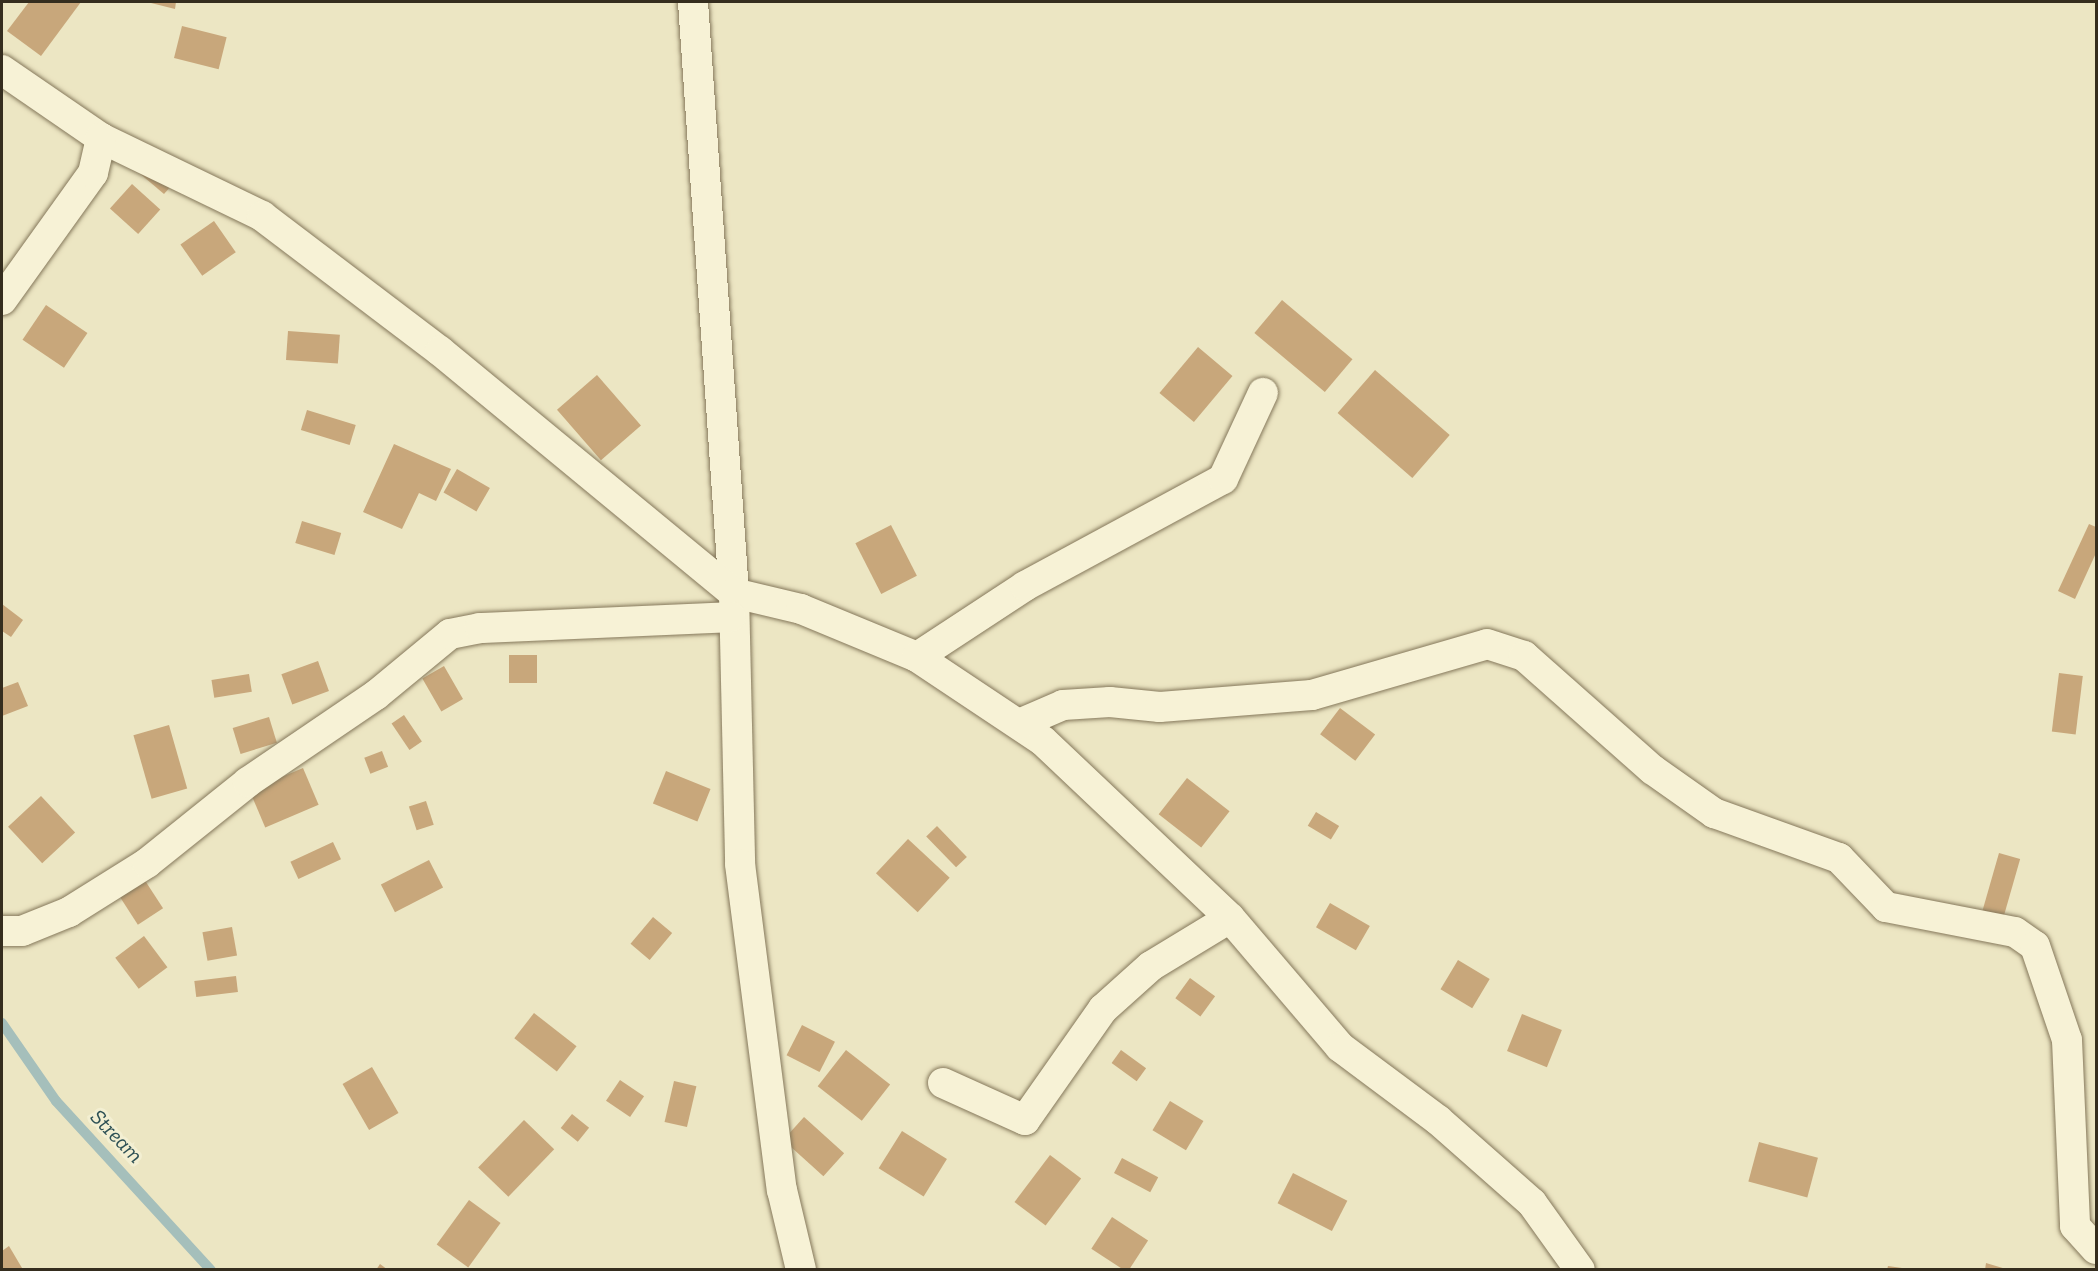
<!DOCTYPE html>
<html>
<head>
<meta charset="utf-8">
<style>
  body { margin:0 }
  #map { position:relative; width:2098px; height:1271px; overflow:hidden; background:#ece6c3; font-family:"Zilla Slab",serif }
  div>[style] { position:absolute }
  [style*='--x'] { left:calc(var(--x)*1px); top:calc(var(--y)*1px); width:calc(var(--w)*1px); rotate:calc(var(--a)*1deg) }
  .stream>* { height:10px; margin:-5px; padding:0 5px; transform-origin:5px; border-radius:5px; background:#a5bfbb }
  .building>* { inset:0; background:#c8a77b; transform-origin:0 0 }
  .roads { filter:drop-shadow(0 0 2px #85785b) drop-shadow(0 0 2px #85785b) }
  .minor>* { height:30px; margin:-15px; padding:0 15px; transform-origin:15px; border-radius:15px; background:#f7f2d6 }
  span { translate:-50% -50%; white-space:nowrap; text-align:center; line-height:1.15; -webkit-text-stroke:6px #f3efd2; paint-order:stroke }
  .water-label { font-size:22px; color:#2e5155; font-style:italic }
  .frame { position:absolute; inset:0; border:3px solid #352d1e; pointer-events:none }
</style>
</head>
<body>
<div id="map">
  <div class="stream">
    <div style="--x:2;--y:1023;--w:95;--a:55.3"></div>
    <div style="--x:56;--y:1101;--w:229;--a:47.5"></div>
  </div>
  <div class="building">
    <div style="clip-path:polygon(29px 2px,81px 2px,41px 56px,7px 31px)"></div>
    <div style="clip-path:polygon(147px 2px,176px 2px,175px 9px)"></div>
    <div style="left:182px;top:26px;width:46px;height:33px;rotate:14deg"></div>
    <div style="clip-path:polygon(138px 172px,172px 185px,164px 194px)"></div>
    <div style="left:132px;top:184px;width:38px;height:33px;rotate:42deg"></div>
    <div style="left:214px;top:221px;width:38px;height:41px;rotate:55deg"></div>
    <div style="left:1282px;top:300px;width:92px;height:43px;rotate:40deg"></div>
    <div style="left:46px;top:305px;width:50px;height:42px;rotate:34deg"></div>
    <div style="left:288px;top:331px;width:52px;height:29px;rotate:4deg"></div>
    <div style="left:1198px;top:347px;width:45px;height:60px;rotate:40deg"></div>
    <div style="left:1375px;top:370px;width:99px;height:57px;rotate:41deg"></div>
    <div style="left:597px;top:375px;width:67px;height:53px;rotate:49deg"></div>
    <div style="left:307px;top:410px;width:51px;height:21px;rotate:17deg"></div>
    <div style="clip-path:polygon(394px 444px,451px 469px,436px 501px,419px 493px,402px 529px,363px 512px)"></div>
    <div style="left:457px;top:469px;width:38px;height:27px;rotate:30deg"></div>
    <div style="left:302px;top:521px;width:41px;height:23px;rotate:17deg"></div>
    <div style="clip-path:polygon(2089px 524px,2096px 527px,2096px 553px,2075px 599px,2058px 591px)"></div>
    <div style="left:891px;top:525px;width:57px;height:40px;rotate:63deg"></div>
    <div style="clip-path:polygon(2px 604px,23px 620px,11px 637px,2px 631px)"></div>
    <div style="left:509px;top:655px;width:28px;height:28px"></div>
    <div style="left:318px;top:661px;width:32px;height:39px;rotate:70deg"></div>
    <div style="left:444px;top:666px;width:38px;height:25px;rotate:60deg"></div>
    <div style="left:2059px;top:673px;width:24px;height:59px;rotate:7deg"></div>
    <div style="left:249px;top:674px;width:18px;height:38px;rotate:81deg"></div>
    <div style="clip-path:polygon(18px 682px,28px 706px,2px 716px,2px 688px)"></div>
    <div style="left:1340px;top:708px;width:44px;height:33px;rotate:37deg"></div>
    <div style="left:404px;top:715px;width:32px;height:15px;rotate:56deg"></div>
    <div style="left:269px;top:717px;width:27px;height:38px;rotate:73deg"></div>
    <div style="left:169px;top:725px;width:66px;height:37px;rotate:74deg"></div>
    <div style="left:382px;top:751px;width:17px;height:19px;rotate:69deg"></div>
    <div style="left:303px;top:768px;width:40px;height:58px;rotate:67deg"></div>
    <div style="left:666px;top:771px;width:48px;height:35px;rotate:22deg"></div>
    <div style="left:1187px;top:778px;width:54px;height:46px;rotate:38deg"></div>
    <div style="left:41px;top:796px;width:50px;height:45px;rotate:47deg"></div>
    <div style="left:426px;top:801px;width:25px;height:18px;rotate:72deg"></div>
    <div style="left:1316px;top:812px;width:27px;height:16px;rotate:31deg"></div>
    <div style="left:937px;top:826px;width:43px;height:15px;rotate:46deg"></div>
    <div style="left:908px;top:839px;width:57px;height:47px;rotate:43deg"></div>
    <div style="left:333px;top:842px;width:19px;height:47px;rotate:65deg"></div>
    <div style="left:1999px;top:853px;width:22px;height:60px;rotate:16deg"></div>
    <div style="left:429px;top:860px;width:31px;height:54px;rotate:63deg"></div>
    <div style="left:144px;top:879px;width:35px;height:30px;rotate:57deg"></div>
    <div style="left:1330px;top:903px;width:46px;height:28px;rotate:30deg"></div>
    <div style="left:653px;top:917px;width:25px;height:35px;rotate:40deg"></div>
    <div style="left:232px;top:927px;width:29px;height:30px;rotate:80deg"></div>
    <div style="left:144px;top:936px;width:39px;height:36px;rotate:53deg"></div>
    <div style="left:1458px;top:960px;width:37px;height:34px;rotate:31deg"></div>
    <div style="left:236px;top:976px;width:16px;height:42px;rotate:83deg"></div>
    <div style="left:1190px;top:978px;width:31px;height:25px;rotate:36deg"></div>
    <div style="left:534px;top:1013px;width:54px;height:32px;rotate:38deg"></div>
    <div style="left:1522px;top:1014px;width:43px;height:40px;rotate:22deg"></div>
    <div style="left:802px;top:1025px;width:37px;height:34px;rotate:27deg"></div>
    <div style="left:846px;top:1050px;width:56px;height:46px;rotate:38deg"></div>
    <div style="left:1121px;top:1050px;width:31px;height:16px;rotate:36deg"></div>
    <div style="left:372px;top:1067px;width:53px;height:34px;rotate:60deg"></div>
    <div style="left:620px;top:1080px;width:29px;height:25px;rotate:34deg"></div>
    <div style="left:674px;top:1081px;width:23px;height:42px;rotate:13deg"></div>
    <div style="left:1170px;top:1101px;width:39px;height:34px;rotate:31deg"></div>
    <div style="left:572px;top:1114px;width:22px;height:18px;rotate:39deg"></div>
    <div style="left:804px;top:1117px;width:54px;height:31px;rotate:42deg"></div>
    <div style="left:524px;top:1120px;width:42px;height:66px;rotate:44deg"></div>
    <div style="left:902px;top:1131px;width:53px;height:44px;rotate:32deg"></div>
    <div style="left:1759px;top:1142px;width:61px;height:41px;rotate:15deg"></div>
    <div style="left:1050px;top:1155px;width:39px;height:59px;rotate:37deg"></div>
    <div style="left:1122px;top:1158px;width:41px;height:17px;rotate:28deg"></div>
    <div style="left:1293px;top:1173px;width:61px;height:34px;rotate:27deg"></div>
    <div style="left:469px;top:1200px;width:39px;height:55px;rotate:36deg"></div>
    <div style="left:1112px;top:1217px;width:43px;height:38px;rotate:33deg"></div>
    <div style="clip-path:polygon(9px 1246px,22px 1268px,19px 1270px,2px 1270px,2px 1251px)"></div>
    <div style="clip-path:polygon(1986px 1263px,2006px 1269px,2006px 1270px,1985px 1270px)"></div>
    <div style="clip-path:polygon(380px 1264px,388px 1270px,376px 1270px)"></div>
    <div style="clip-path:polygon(1888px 1266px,1902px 1268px,1902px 1270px,1887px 1270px)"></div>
  </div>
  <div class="roads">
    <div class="minor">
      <div style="--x:693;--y:2;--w:592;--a:86.03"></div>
      <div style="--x:734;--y:593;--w:271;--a:88.7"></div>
      <div style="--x:740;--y:864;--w:329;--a:82.7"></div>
      <div style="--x:782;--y:1190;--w:82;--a:76.6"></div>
      <div style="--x:2;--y:70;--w:120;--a:34.5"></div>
      <div style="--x:101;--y:138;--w:179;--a:25.8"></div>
      <div style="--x:262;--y:216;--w:223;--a:37.2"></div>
      <div style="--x:440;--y:351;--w:381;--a:39.5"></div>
      <div style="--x:734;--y:593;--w:69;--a:13.4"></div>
      <div style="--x:801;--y:609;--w:126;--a:22.5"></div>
      <div style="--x:917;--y:657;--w:151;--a:33.7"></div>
      <div style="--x:1043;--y:741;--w:257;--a:43.4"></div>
      <div style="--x:1230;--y:918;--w:170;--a:49.5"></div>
      <div style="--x:1340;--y:1047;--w:122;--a:36.7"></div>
      <div style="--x:1438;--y:1120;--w:125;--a:41.4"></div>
      <div style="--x:1532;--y:1203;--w:82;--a:54.4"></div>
      <div style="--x:2;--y:300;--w:156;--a:-54.4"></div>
      <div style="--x:93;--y:173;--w:36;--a:-77"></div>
      <div style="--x:917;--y:657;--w:129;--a:-33.3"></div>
      <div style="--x:1025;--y:586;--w:225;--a:-28.4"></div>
      <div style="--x:1223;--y:479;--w:95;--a:-65.1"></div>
      <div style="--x:1019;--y:724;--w:48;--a:-23.4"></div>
      <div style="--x:1063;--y:705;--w:47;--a:-3.7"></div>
      <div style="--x:1110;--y:702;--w:50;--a:5.7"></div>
      <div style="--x:1160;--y:707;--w:152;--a:-4.5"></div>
      <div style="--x:1312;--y:695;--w:182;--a:-16.2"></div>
      <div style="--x:1487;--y:644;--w:39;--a:18"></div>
      <div style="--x:1524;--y:656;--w:172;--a:41.5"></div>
      <div style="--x:1653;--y:770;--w:75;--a:35.2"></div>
      <div style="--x:1714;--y:813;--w:133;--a:19.8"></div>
      <div style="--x:1839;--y:858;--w:68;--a:46.2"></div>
      <div style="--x:1886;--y:907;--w:131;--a:11"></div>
      <div style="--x:2015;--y:932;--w:24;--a:35"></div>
      <div style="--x:2035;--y:946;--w:99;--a:71.2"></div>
      <div style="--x:2067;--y:1040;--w:186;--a:87.5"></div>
      <div style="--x:2075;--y:1226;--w:31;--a:48"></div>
      <div style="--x:2;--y:931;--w:20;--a:0"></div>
      <div style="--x:22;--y:931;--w:51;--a:-22"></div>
      <div style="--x:69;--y:912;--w:92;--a:-32.1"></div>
      <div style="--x:147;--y:863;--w:129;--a:-38.7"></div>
      <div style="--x:248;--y:782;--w:155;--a:-34.2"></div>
      <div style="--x:376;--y:695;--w:96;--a:-39.5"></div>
      <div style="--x:450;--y:634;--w:31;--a:-11"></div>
      <div style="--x:480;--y:628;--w:251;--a:-2.5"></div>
      <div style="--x:943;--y:1083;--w:90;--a:24.3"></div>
      <div style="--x:1025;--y:1120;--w:136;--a:-54.9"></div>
      <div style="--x:1103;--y:1009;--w:64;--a:-41.9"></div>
      <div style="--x:1151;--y:966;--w:92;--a:-31.3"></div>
    </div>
  </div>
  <div class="water-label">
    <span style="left:117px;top:1136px;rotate:46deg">Stream</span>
  </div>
  <div class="frame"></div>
</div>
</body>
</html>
